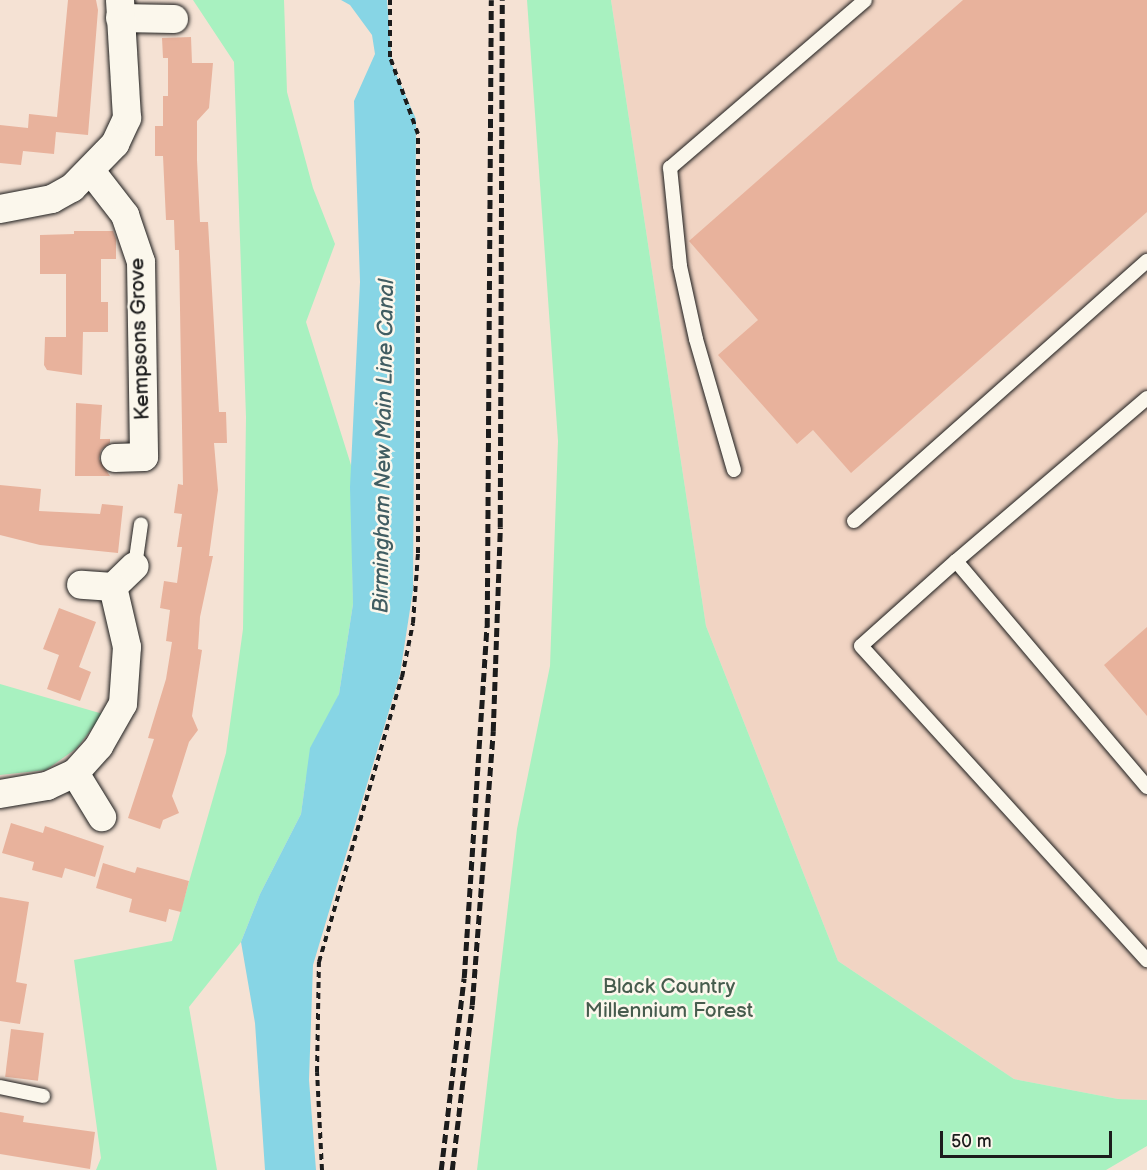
<!DOCTYPE html>
<html>
<head>
<meta charset="utf-8">
<style>
  body { margin:0 }
  #map { position:relative; width:1147px; height:1170px; overflow:hidden; background:#f5e2d4; font-family:"Balsamiq Sans",sans-serif }
  div>[style] { position:absolute }
  [style*='--x'] { left:calc(var(--x)*1px); top:calc(var(--y)*1px); width:calc(var(--w)*1px); rotate:calc(var(--a)*1deg) }
  .built>* { inset:0; background:#f1d4c3 }
  .green>* { inset:0; background:#a8f1c0 }
  .water>* { inset:0; background:#87d5e5 }
  .building>* { inset:0; background:#e8b29c; transform-origin:0 0 }
  .path>* { height:4px; margin-top:-2px; transform-origin:0; background:repeating-linear-gradient(90deg,#1c1c1c 0 6px,transparent 0 10.5px) }
  .roads { filter:drop-shadow(0 0 2px #1c1c1c) drop-shadow(0 0 2px #1c1c1c) }
  .service>* { height:14px; margin:-7px; padding:0 7px; transform-origin:7px; border-radius:7px; background:#fbf7ec }
  .minor>* { height:28px; margin:-14px; padding:0 14px; transform-origin:14px; border-radius:14px; background:#fbf7ec }
  .rail>* { height:4.5px; margin-top:-2.25px; transform-origin:0; background:repeating-linear-gradient(90deg,#1c1c1c 0 9px,transparent 0 13.5px) }
  span { translate:-50% -50%; white-space:nowrap; text-align:center; line-height:1.15; -webkit-text-stroke:5px #fbf7ec; paint-order:stroke }
  .street-label { font-size:21px; color:#1c1c1c }
  .park-label { font-size:21px; color:#465c4d }
  .water-label { font-size:22px; color:#415d62; font-style:italic }
  .scale { position:absolute; left:940px; top:1131px; width:172px; height:27px; box-sizing:border-box; border:3px solid #1c1c1c; border-top:0; padding-left:8px; font-size:18px; line-height:21px; white-space:nowrap; color:#1c1c1c; -webkit-text-stroke:4px #fbf7ec; paint-order:stroke }
</style>
</head>
<body>
<div id="map">
  <div class="built">
    <div style="clip-path:polygon(611px 0,1147px 0,1147px 1100px,1118px 1099px,1014px 1079px,838px 961px,706px 626px)"></div>
  </div>
  <div class="green">
    <div style="clip-path:polygon(193px 0,284px 0,287px 92px,313px 188px,335px 244px,306px 322px,351px 465px,353px 604px,339px 694px,306px 778px,301px 814px,260px 894px,241px 942px,189px 1007px,217px 1170px,96px 1170px,101px 1158px,74px 960px,172px 941px,226px 753px,243px 629px,246px 417px,234px 62px)"></div>
    <div style="clip-path:polygon(527px 0,611px 0,706px 626px,838px 961px,1014px 1079px,1118px 1099px,1147px 1100px,1147px 1146px,1106px 1170px,477px 1170px,517px 829px,550px 666px,558px 441px)"></div>
    <div style="clip-path:polygon(0 684px,103px 714px,77px 748px,46px 770px,0 775px)"></div>
  </div>
  <div class="water">
    <div style="clip-path:polygon(341px 0,387px 0,392px 65px,416px 119px,413px 590px,400px 674px,313px 965px,309px 1080px,316px 1170px,265px 1170px,255px 1023px,241px 942px,260px 894px,301px 814px,310px 748px,339px 694px,353px 604px,350px 487px,360px 282px,354px 101px,375px 54px,372px 35px,350px 5px)"></div>
  </div>
  <div class="building">
    <div style="clip-path:polygon(68px 0,96px 0,98px 10px,88px 135px,56px 132px,54px 154px,23px 151px,21px 165px,0 163px,0 125px,28px 128px,29px 114px,57px 117px)"></div>
    <div style="clip-path:polygon(963px 0,1147px 0,1147px 212px,851px 473px,813px 430px,797px 444px,718px 355px,758px 320px,689px 241px)"></div>
    <div style="clip-path:polygon(191px 37px,192px 63px,213px 63px,209px 108px,197px 121px,197px 160px,200px 222px,208px 222px,219px 412px,226px 412px,227px 443px,214px 443px,218px 490px,209px 556px,213px 556px,200px 617px,198px 649px,202px 650px,192px 716px,198px 730px,189px 742px,172px 796px,179px 813px,163px 820px,160px 829px,128px 818px,154px 739px,148px 738px,166px 679px,172px 642px,166px 641px,170px 610px,160px 608px,164px 581px,177px 583px,182px 547px,177px 547px,182px 514px,174px 513px,178px 484px,183px 485px,179px 250px,175px 250px,174px 220px,166px 220px,163px 156px,155px 156px,155px 126px,163px 126px,163px 96px,168px 96px,168px 58px,163px 58px,162px 38px)"></div>
    <div style="clip-path:polygon(74px 231px,113px 231px,116px 239px,116px 259px,101px 259px,101px 302px,108px 302px,108px 332px,83px 332px,82px 375px,47px 370px,44px 365px,45px 337px,66px 337px,66px 274px,40px 274px,40px 235px,74px 234px)"></div>
    <div style="clip-path:polygon(76px 403px,102px 405px,100px 439px,110px 439px,110px 443px,101px 450px,99px 459px,110px 476px,75px 476px)"></div>
    <div style="clip-path:polygon(0 485px,41px 489px,39px 511px,100px 514px,102px 504px,123px 506px,118px 553px,40px 545px,0 535px)"></div>
    <div style="clip-path:polygon(59px 608px,96px 622px,79px 667px,91px 672px,80px 701px,47px 689px,59px 655px,43px 649px)"></div>
    <div style="clip-path:polygon(1147px 627px,1147px 716px,1104px 665px)"></div>
    <div style="clip-path:polygon(11px 823px,43px 833px,45px 826px,104px 846px,95px 877px,65px 868px,62px 878px,32px 870px,34px 862px,2px 853px)"></div>
    <div style="clip-path:polygon(103px 863px,135px 873px,137px 867px,189px 881px,181px 912px,169px 909px,166px 922px,129px 912px,132px 899px,96px 888px)"></div>
    <div style="clip-path:polygon(0 897px,29px 902px,16px 982px,27px 984px,20px 1024px,0 1021px)"></div>
    <div style="left:11px;top:1029px;width:33px;height:48px;rotate:7deg"></div>
    <div style="clip-path:polygon(0 1112px,24px 1116px,23px 1122px,95px 1132px,90px 1169px,0 1154px)"></div>
  </div>
  <div class="path">
    <div style="--x:322;--y:1170;--w:98;--a:-92.9"></div>
    <div style="--x:317;--y:1072;--w:110;--a:-89"></div>
    <div style="--x:319;--y:962;--w:297;--a:-73.8"></div>
    <div style="--x:402;--y:677;--w:55;--a:-78.5"></div>
    <div style="--x:413;--y:623;--w:70;--a:-85.9"></div>
    <div style="--x:418;--y:553;--w:419;--a:-90"></div>
    <div style="--x:418;--y:134;--w:82;--a:-110"></div>
    <div style="--x:390;--y:57;--w:57;--a:-90"></div>
  </div>
  <div class="roads">
    <div class="service">
      <div style="--x:1147;--y:398;--w:251;--a:139.5"></div>
      <div style="--x:956;--y:561;--w:296;--a:49.8"></div>
      <div style="--x:734;--y:470;--w:136;--a:-106.2"></div>
      <div style="--x:696;--y:339;--w:75;--a:-102.4"></div>
      <div style="--x:680;--y:266;--w:99;--a:-95.8"></div>
      <div style="--x:670;--y:168;--w:257;--a:-40.7"></div>
      <div style="--x:854;--y:521;--w:392;--a:-41.6"></div>
      <div style="--x:956;--y:561;--w:127;--a:138.2"></div>
      <div style="--x:861;--y:646;--w:425;--a:47.7"></div>
      <div style="--x:135;--y:566;--w:42;--a:-81.9"></div>
      <div style="--x:0;--y:1087;--w:44;--a:11.8"></div>
    </div>
    <div class="minor">
      <div style="--x:120;--y:18;--w:54;--a:1.1"></div>
      <div style="--x:91;--y:171;--w:56;--a:52.3"></div>
      <div style="--x:125;--y:215;--w:50;--a:71.2"></div>
      <div style="--x:141;--y:262;--w:195;--a:89.1"></div>
      <div style="--x:144;--y:457;--w:29;--a:178"></div>
      <div style="--x:0;--y:209;--w:53;--a:-10.9"></div>
      <div style="--x:52;--y:199;--w:23;--a:-29"></div>
      <div style="--x:72;--y:188;--w:62;--a:-45.7"></div>
      <div style="--x:115;--y:144;--w:29;--a:-65"></div>
      <div style="--x:127;--y:118;--w:118;--a:-93.4"></div>
      <div style="--x:113;--y:587;--w:30;--a:-44"></div>
      <div style="--x:75;--y:773;--w:52;--a:58.5"></div>
      <div style="--x:0;--y:794;--w:48;--a:-9.7"></div>
      <div style="--x:47;--y:786;--w:31;--a:-25"></div>
      <div style="--x:75;--y:773;--w:36;--a:-48"></div>
      <div style="--x:99;--y:746;--w:48;--a:-60.3"></div>
      <div style="--x:123;--y:704;--w:57;--a:-86"></div>
      <div style="--x:127;--y:647;--w:62;--a:-103.1"></div>
      <div style="--x:113;--y:587;--w:32;--a:-176"></div>
    </div>
  </div>
  <div class="rail">
    <div style="--x:441;--y:1170;--w:193;--a:-83.2"></div>
    <div style="--x:464;--y:978;--w:352;--a:-86.3"></div>
    <div style="--x:487;--y:627;--w:627;--a:-89.63"></div>
    <div style="--x:452;--y:1170;--w:166;--a:-83.1"></div>
    <div style="--x:472;--y:1005;--w:275;--a:-85.6"></div>
    <div style="--x:493;--y:731;--w:204;--a:-88"></div>
    <div style="--x:500;--y:527;--w:527;--a:-89.78"></div>
  </div>
  <div class="street-label">
    <span style="left:140px;top:339px;rotate:-92deg">Kempsons Grove</span>
  </div>
  <div class="park-label">
    <span style="left:669px;top:999px">Black Country<br>Millennium Forest</span>
  </div>
  <div class="water-label">
    <span style="left:384px;top:446px;rotate:-89deg">Birmingham New Main Line Canal</span>
  </div>
  <div class="scale">50 m</div>
</div>
</body>
</html>
